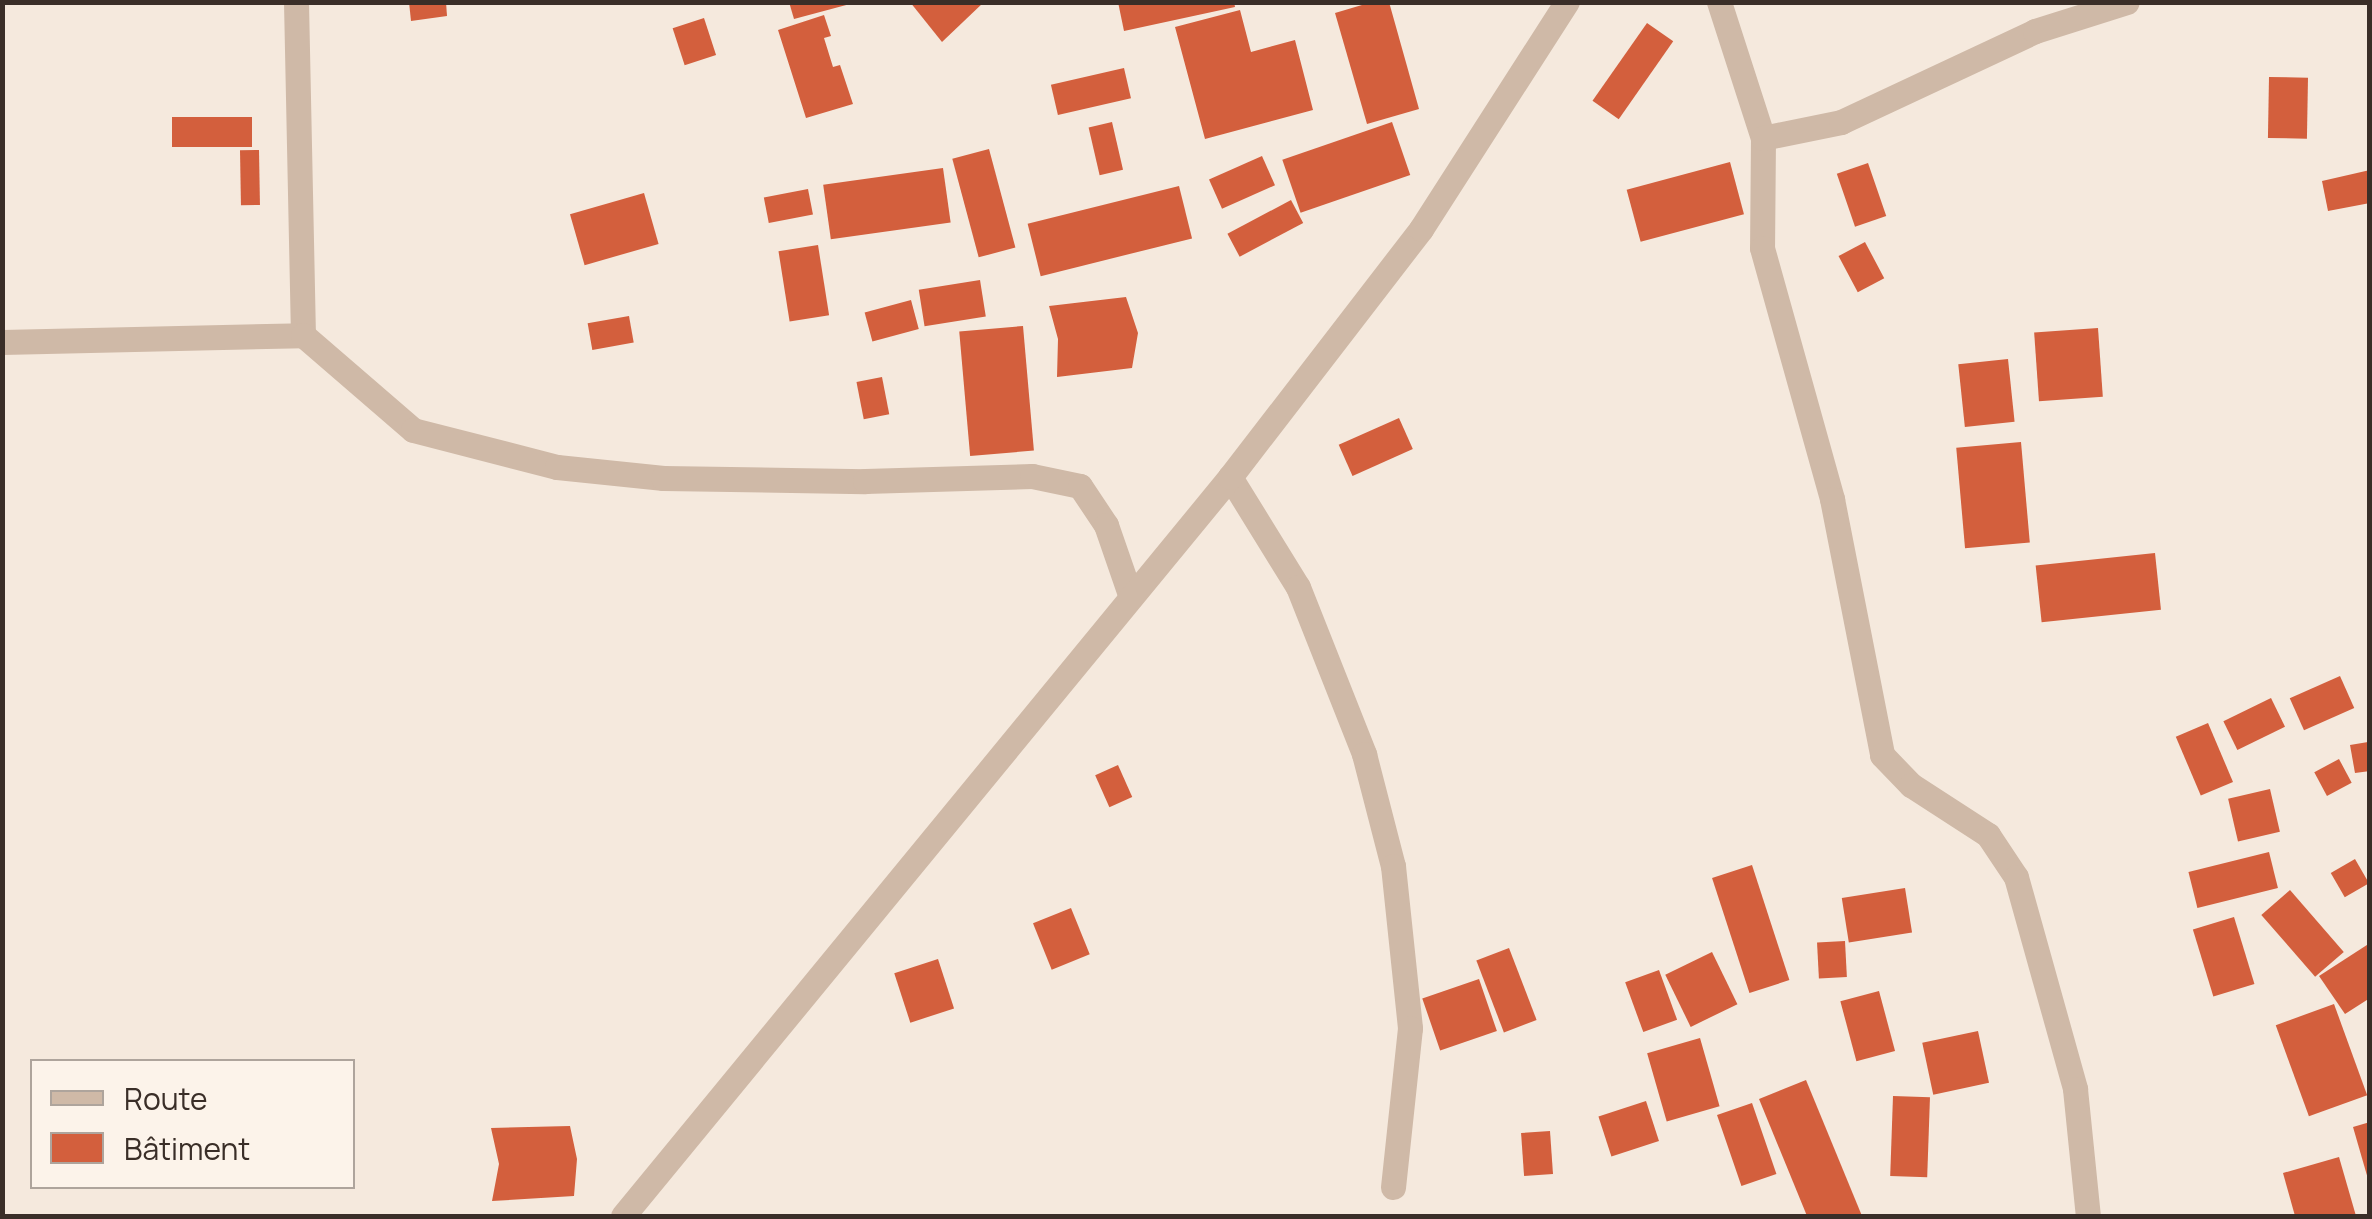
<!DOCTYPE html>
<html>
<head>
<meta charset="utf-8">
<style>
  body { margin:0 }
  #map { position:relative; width:2372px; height:1219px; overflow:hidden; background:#f5e9dd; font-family:Manrope,sans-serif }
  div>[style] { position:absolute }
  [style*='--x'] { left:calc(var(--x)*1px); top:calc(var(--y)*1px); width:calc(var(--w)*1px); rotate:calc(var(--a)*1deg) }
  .building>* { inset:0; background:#d35f3d; transform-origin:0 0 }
  .minor>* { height:25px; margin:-12.5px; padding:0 12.5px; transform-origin:12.5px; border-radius:12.5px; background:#cfb9a7 }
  span { translate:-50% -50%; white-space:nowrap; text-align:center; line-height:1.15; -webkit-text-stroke:8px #fcf3ea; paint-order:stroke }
  .frame { position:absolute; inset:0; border:5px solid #3a2e28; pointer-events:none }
  .legend { position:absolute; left:30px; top:1059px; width:325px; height:130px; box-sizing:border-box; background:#fcf3ea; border:2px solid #aea49c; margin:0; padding:12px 18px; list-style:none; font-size:30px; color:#3a2e28 }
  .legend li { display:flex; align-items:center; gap:20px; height:50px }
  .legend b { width:50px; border:2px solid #aea49c }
</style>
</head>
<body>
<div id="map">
  <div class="building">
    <div style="clip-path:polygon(409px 2px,446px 2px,447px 16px,411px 21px)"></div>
    <div style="clip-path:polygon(789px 2px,850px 2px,850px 4px,794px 19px)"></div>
    <div style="clip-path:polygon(910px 2px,984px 2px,942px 42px)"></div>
    <div style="clip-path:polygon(1118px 2px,1234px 2px,1235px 7px,1124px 31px)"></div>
    <div style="clip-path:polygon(1372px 2px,1389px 2px,1419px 109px,1367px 124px,1335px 13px)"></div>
    <div style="clip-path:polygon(1240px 10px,1251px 52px,1295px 40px,1313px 110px,1205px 139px,1175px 27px)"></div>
    <div style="clip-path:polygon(824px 15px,831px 36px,824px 38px,833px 67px,840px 65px,853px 104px,806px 118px,778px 30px)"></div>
    <div style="left:704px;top:18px;width:39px;height:33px;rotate:72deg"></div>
    <div style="left:1647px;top:23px;width:32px;height:95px;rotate:35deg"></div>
    <div style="left:1124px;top:68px;width:31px;height:75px;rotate:77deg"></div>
    <div style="left:2269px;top:77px;width:39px;height:61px;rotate:1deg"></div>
    <div style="left:252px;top:117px;width:30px;height:80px;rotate:90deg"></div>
    <div style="left:1112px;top:122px;width:49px;height:24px;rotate:77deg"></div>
    <div style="left:1392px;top:122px;width:56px;height:116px;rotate:71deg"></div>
    <div style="left:989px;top:149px;width:102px;height:38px;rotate:75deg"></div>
    <div style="left:259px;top:150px;width:55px;height:19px;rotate:89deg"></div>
    <div style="left:1262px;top:156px;width:32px;height:58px;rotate:66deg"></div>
    <div style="left:1730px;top:162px;width:54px;height:107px;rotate:75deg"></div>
    <div style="left:1868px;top:163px;width:56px;height:33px;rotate:71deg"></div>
    <div style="left:943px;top:168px;width:55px;height:121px;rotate:82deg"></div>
    <div style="clip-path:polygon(2370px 170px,2370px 203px,2328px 211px,2322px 181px)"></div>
    <div style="left:1179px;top:186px;width:54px;height:156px;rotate:76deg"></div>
    <div style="left:808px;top:189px;width:26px;height:45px;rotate:79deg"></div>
    <div style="left:644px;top:193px;width:53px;height:77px;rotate:74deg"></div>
    <div style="left:1291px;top:200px;width:26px;height:72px;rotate:62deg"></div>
    <div style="left:1865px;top:242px;width:41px;height:30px;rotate:62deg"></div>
    <div style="left:818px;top:245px;width:71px;height:40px;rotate:81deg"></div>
    <div style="left:980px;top:280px;width:37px;height:62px;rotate:81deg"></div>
    <div style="clip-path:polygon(1126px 297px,1138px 333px,1132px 368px,1057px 377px,1058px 339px,1049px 306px)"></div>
    <div style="left:911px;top:300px;width:30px;height:48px;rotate:75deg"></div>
    <div style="left:629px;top:316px;width:27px;height:42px;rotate:80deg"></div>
    <div style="left:1023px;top:326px;width:125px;height:64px;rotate:85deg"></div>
    <div style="left:2098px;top:328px;width:69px;height:64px;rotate:86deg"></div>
    <div style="left:2008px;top:359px;width:63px;height:50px;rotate:84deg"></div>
    <div style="left:882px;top:377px;width:38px;height:26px;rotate:79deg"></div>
    <div style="left:1399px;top:418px;width:34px;height:66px;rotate:66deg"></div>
    <div style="left:2021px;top:442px;width:101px;height:65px;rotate:85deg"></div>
    <div style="left:2155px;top:553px;width:57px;height:120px;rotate:84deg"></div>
    <div style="left:2340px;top:676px;width:35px;height:55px;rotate:66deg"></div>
    <div style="left:2271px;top:698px;width:32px;height:53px;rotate:64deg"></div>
    <div style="left:2208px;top:723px;width:64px;height:35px;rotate:67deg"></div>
    <div style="clip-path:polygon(2368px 742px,2370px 771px,2355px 773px,2350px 745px)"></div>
    <div style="left:2339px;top:759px;width:27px;height:28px;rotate:62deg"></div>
    <div style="left:1118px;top:765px;width:35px;height:25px;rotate:66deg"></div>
    <div style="left:2270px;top:789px;width:44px;height:43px;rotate:77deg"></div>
    <div style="left:2269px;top:852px;width:37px;height:83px;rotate:76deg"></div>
    <div style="left:2355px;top:859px;width:28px;height:28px;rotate:60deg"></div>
    <div style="left:1752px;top:865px;width:121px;height:42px;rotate:72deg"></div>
    <div style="left:1905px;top:888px;width:45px;height:64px;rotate:81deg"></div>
    <div style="left:2290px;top:890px;width:82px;height:38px;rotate:49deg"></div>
    <div style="left:1071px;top:908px;width:50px;height:41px;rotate:68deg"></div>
    <div style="left:2234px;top:917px;width:70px;height:43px;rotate:73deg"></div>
    <div style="left:1845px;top:941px;width:36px;height:28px;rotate:87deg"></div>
    <div style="clip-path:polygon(2370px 943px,2370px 998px,2345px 1014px,2319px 976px)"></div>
    <div style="left:1509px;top:948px;width:77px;height:35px;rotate:69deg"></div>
    <div style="left:1712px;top:952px;width:58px;height:52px;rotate:64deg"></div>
    <div style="left:938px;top:959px;width:52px;height:46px;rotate:72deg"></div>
    <div style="left:1659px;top:970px;width:53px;height:36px;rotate:70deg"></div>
    <div style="left:1479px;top:979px;width:55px;height:60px;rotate:71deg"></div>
    <div style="left:1879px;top:991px;width:62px;height:40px;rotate:75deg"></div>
    <div style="left:2334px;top:1004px;width:97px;height:62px;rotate:70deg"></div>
    <div style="left:1978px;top:1031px;width:53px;height:57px;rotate:78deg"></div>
    <div style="left:1700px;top:1038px;width:71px;height:55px;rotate:74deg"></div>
    <div style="clip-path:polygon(1806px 1080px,1862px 1216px,1807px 1216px,1759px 1099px)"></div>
    <div style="left:1893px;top:1096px;width:37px;height:80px;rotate:2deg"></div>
    <div style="left:1646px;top:1101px;width:42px;height:50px;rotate:72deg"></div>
    <div style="left:1752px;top:1103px;width:75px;height:37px;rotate:71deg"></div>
    <div style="clip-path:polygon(2370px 1122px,2370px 1178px,2368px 1179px,2353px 1127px)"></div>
    <div style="clip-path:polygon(570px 1126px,577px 1159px,574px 1196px,492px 1201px,499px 1164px,491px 1128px)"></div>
    <div style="left:1550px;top:1131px;width:43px;height:29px;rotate:86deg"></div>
    <div style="clip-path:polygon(2339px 1157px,2356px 1216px,2295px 1216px,2283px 1173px)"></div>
  </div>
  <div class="minor">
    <div style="--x:296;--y:2;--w:333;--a:88.8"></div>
    <div style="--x:1719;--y:2;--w:143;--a:72.1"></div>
    <div style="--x:1763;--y:138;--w:110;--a:90.5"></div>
    <div style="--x:1762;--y:248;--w:261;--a:74.4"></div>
    <div style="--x:1832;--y:499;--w:261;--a:78.9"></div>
    <div style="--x:1882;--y:755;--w:42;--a:46"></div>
    <div style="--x:1911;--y:785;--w:92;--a:33"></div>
    <div style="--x:1988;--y:835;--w:50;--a:56.3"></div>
    <div style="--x:2016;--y:877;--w:220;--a:74.4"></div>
    <div style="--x:2075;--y:1089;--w:128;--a:84.2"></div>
    <div style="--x:1763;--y:138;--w:80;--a:-11.6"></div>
    <div style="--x:1841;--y:122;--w:214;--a:-25.1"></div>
    <div style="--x:2035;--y:31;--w:96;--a:-17.5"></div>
    <div style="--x:2;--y:342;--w:301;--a:-1.3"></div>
    <div style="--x:303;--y:335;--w:145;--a:40.8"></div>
    <div style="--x:413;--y:430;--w:149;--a:14.4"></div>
    <div style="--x:557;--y:467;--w:107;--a:5.9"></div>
    <div style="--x:663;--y:478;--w:202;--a:0.9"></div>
    <div style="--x:865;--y:481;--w:167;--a:-1.7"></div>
    <div style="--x:1032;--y:476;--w:49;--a:11.8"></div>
    <div style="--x:1080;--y:486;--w:47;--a:56.3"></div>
    <div style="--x:1106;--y:525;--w:76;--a:70.9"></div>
    <div style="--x:1230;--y:477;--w:129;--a:58.3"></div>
    <div style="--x:1298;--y:587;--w:180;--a:68.4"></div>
    <div style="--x:1364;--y:754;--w:116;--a:75.5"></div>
    <div style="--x:1393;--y:866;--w:163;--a:84"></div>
    <div style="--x:1410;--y:1028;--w:160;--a:96.1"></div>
    <div style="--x:623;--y:1216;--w:956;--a:-50.6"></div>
    <div style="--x:1230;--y:477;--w:313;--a:-52.4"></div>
    <div style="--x:1421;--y:229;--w:270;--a:-57.3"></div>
  </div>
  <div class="frame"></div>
  <ul class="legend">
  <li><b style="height:12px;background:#cfb9a7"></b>Route</li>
  <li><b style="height:28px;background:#d35f3d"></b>Bâtiment</li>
  </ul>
</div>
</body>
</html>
